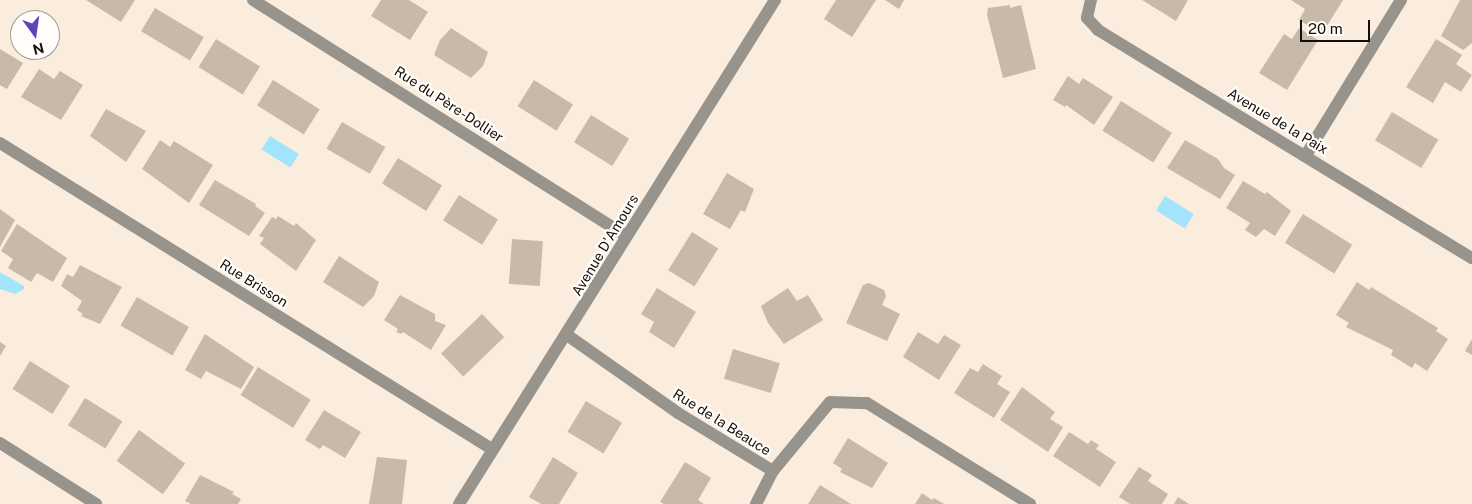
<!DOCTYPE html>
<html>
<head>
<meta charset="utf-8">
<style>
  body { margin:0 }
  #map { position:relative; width:1472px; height:504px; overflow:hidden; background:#fbeddd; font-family:"Public Sans",sans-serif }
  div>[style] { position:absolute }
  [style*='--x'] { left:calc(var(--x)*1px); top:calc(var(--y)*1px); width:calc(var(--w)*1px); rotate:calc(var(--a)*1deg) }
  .water>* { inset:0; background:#a2e4fc; transform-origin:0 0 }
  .building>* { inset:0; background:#c8baab; transform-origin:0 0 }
  .minor>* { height:12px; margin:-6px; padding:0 6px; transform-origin:6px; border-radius:6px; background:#96948c }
  .tertiary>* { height:12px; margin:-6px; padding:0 6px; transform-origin:6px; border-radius:6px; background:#96948c }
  span { translate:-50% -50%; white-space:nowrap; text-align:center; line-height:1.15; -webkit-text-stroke:4.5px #fffcf9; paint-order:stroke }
  .street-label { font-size:14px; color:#120e09 }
  .north { position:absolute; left:10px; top:10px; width:50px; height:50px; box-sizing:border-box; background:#fffcf9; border:1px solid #a09d99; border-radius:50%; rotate:166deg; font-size:14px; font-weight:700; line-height:20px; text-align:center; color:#120e09 }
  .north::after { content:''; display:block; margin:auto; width:18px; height:22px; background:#6142ba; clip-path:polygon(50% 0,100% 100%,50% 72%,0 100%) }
  .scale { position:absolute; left:1300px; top:20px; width:70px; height:22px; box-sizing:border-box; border:2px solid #120e09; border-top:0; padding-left:6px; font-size:15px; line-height:18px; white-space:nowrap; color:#120e09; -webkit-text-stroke:4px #fffcf9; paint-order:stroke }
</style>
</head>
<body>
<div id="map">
  <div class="water">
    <div style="left:270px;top:136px;width:34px;height:16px;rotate:32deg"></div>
    <div style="left:1165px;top:196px;width:34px;height:17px;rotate:32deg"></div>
    <div style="clip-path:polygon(0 272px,24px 286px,24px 289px,15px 294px,0 289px)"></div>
  </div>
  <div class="building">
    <div style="clip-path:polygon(86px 0,135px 0,121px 22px)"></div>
    <div style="clip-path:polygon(381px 0,409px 0,428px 12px,410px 40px,371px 16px)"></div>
    <div style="clip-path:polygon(836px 0,876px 0,852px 37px,824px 19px)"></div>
    <div style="clip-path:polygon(885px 0,904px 0,899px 9px)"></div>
    <div style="clip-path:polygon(1142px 0,1188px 0,1176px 21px)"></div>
    <div style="clip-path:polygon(1291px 0,1343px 0,1322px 34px,1299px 20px,1305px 9px)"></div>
    <div style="clip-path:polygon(1460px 0,1472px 0,1472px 43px,1463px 50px,1441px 36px)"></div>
    <div style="clip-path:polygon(1010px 5px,1010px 8px,1021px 5px,1036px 69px,1003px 78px,987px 15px,988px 8px)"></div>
    <div style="left:155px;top:8px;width:57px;height:27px;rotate:31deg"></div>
    <div style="clip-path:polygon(451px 28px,488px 52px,483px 66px,471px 78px,434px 55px,440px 40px)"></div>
    <div style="clip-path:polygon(1299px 28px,1318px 40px,1287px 90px,1259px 73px,1284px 34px,1292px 39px)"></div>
    <div style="left:216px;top:39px;width:52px;height:33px;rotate:32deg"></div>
    <div style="clip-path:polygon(1436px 39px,1462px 55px,1456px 64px,1472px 75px,1461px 92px,1445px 82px,1433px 103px,1406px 87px)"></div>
    <div style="clip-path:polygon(0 49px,23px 63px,7px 89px,0 85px)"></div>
    <div style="clip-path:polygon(39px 69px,54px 79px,60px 71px,83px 85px,61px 120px,21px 97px)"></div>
    <div style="clip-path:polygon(1068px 76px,1079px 84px,1083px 78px,1113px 97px,1094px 125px,1066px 105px,1065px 107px,1053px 100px)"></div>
    <div style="left:273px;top:80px;width:55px;height:30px;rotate:32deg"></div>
    <div style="left:534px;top:80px;width:46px;height:31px;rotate:32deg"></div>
    <div style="left:1121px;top:101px;width:60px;height:35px;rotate:32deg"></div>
    <div style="clip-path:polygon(106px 109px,146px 131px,126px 162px,90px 136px)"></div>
    <div style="left:1392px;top:112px;width:54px;height:33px;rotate:31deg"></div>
    <div style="left:591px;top:115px;width:45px;height:32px;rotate:32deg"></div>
    <div style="left:342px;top:122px;width:50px;height:31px;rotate:30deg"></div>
    <div style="clip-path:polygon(160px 140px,170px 147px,174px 141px,213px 165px,189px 203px,142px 169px)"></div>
    <div style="clip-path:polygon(1185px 140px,1218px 159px,1224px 168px,1235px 175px,1220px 199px,1167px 168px)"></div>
    <div style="left:398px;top:158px;width:52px;height:30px;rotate:32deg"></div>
    <div style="clip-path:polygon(727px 173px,754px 189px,745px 212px,741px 210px,730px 229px,703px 214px)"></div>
    <div style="clip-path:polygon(215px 180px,256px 204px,255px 206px,265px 213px,249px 236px,199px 205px)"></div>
    <div style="clip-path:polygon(1243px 181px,1265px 194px,1267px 192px,1291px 211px,1275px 236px,1264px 229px,1256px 237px,1245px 230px,1250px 223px,1226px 208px)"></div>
    <div style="left:459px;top:195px;width:46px;height:30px;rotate:32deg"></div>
    <div style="clip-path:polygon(0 209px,15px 220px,0 247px)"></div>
    <div style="left:1303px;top:214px;width:58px;height:34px;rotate:32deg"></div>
    <div style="clip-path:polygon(278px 216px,294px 226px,296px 223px,316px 240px,296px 271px,260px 244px,264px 238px,259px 236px,272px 217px,276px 219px)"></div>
    <div style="clip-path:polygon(17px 224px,67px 258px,53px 282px,37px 273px,31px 282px,8px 268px,13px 259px,1px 251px)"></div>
    <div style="left:692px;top:232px;width:31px;height:45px;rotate:32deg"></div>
    <div style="left:512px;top:239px;width:31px;height:45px;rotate:4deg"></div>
    <div style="clip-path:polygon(339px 256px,379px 282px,374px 296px,363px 307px,323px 282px)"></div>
    <div style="clip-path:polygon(80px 265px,122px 287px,100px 324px,81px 316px,83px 314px,77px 310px,82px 301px,61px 286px,67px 274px,73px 277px)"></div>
    <div style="clip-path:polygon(1357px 282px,1369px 290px,1371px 287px,1438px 328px,1436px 331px,1448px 339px,1427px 371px,1415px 363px,1412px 368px,1391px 355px,1393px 350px,1346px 327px,1349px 323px,1336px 315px)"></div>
    <div style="clip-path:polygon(869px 283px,884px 290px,886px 296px,882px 305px,900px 314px,887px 341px,846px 323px,863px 285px)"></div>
    <div style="clip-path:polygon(657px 288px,696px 312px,674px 348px,649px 332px,654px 322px,641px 314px)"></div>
    <div style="clip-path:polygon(788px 288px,797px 301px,808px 295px,823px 320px,784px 344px,768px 323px,761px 306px)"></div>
    <div style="clip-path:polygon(400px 295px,435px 314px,435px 321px,446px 325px,431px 350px,403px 332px,401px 334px,396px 332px,398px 329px,384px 320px)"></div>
    <div style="left:137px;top:297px;width:60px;height:33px;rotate:30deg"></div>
    <div style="left:482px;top:314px;width:32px;height:57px;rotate:46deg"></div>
    <div style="clip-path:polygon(918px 332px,938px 344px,944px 335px,961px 345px,939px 380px,903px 357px)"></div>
    <div style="clip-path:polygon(205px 334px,254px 367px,241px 389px,206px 371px,201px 379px,185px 370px)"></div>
    <div style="clip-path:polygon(1472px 339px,1472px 355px,1465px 351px)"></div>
    <div style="clip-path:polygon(0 342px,6px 346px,0 356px)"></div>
    <div style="left:733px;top:349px;width:49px;height:31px;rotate:17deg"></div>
    <div style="left:30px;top:361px;width:47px;height:33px;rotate:32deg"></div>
    <div style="clip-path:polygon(983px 364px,1002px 376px,997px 384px,1010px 392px,994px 418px,954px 393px,970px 368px,978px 372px)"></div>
    <div style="left:258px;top:367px;width:62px;height:33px;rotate:32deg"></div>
    <div style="clip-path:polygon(1022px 387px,1055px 412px,1050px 419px,1063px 427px,1048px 452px,1000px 420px)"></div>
    <div style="left:85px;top:398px;width:44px;height:32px;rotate:32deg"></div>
    <div style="left:586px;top:401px;width:42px;height:36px;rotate:31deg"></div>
    <div style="clip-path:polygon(324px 410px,361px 432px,345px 458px,323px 445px,320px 449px,305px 440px)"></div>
    <div style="left:139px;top:430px;width:57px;height:38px;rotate:36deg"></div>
    <div style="clip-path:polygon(1069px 432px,1088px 444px,1091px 440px,1099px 445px,1096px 449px,1116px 462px,1100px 487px,1053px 456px)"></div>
    <div style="clip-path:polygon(848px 438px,888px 463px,872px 488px,840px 472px,842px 469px,833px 463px)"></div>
    <div style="clip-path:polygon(377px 457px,407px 460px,402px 504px,369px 504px)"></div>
    <div style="clip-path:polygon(553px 457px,578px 473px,559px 504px,541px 504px,529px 497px)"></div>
    <div style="clip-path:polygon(685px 462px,711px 478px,698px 500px,704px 504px,664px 504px,660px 502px)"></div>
    <div style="clip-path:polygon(1139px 467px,1152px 475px,1148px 481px,1168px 494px,1162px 504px,1130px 504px,1119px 497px)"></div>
    <div style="clip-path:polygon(200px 475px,234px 492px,232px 494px,241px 499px,238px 504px,191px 504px,185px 501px)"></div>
    <div style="clip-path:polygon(820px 485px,851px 504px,808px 504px)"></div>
    <div style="clip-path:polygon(922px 493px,932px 500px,934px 498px,944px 504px,915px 504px)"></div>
    <div style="clip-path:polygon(1178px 497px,1189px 504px,1174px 504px)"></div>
  </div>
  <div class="minor">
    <div style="--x:253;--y:0;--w:442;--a:32.3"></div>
    <div style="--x:1091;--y:0;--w:18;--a:103"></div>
    <div style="--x:1087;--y:18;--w:16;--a:47"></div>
    <div style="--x:1098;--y:30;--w:438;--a:31.4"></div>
    <div style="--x:0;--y:143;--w:579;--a:31.88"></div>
    <div style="--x:1306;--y:155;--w:182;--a:-58.5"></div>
    <div style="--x:567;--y:335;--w:136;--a:35.1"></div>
    <div style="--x:678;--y:413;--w:111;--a:31.4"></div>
    <div style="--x:459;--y:504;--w:595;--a:-57.91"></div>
    <div style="--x:756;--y:504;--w:37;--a:-63"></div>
    <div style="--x:773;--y:471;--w:89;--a:-50.4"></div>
    <div style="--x:830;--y:402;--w:37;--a:2"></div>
    <div style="--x:867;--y:403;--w:192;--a:31.8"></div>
  </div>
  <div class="tertiary">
    <div style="--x:0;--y:443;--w:114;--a:32.4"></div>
  </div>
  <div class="street-label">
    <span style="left:449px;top:104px;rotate:33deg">Rue du Père-Dollier</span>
    <span style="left:1278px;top:121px;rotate:31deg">Avenue de la Paix</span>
    <span style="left:605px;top:245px;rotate:-59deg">Avenue D'Amours</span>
    <span style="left:254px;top:283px;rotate:32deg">Rue Brisson</span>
    <span style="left:722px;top:422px;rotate:32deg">Rue de la Beauce</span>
  </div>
  <div class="north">N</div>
  <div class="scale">20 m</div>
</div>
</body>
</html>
